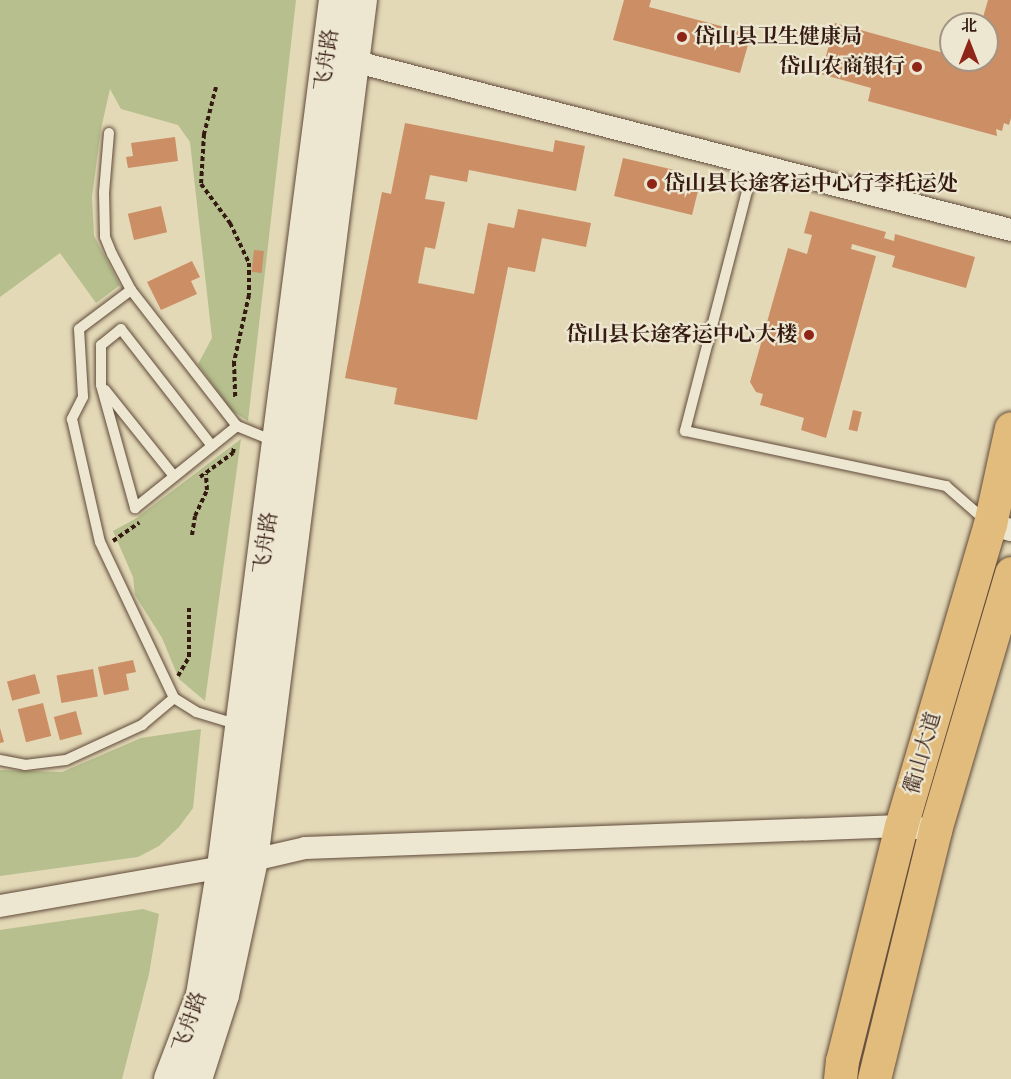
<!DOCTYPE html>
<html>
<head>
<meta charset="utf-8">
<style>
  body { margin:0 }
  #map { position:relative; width:1011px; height:1079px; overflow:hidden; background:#e3d9b7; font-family:Cardo,"Noto Serif SC",serif }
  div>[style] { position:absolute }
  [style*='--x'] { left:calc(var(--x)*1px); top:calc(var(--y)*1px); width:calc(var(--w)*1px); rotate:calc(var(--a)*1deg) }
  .green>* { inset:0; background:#b6bf8d }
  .building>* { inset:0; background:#cb8e65; transform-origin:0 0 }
  .path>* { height:4px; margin-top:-2px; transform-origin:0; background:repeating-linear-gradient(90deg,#341a11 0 4.5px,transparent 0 7.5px) }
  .roads { filter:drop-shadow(0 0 2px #604a3a) drop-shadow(0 0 2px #604a3a) }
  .service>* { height:10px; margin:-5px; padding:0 5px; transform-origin:5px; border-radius:5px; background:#ede6d0 }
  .minor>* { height:22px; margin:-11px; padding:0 11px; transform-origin:11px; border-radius:11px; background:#ede6d0 }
  .secondary>* { height:32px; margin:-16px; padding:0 16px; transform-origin:16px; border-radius:16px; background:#ede6d0 }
  .primary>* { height:33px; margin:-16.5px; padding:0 16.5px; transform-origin:16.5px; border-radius:16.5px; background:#e2bc7c }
  .dots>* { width:16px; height:16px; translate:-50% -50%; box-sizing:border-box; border:3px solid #ede6d0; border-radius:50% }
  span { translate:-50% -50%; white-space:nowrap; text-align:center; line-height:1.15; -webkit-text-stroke:4.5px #ede6d0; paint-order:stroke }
  .poi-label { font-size:21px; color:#341a11; font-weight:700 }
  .left { translate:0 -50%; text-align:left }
  .right { translate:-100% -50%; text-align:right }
  .street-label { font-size:21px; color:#341a11 }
  .north { position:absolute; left:939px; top:12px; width:60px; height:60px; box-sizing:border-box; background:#ede6d0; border:2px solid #a39484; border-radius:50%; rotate:0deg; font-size:16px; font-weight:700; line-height:24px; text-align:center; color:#341a11 }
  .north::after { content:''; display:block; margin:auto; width:21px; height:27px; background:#8f2418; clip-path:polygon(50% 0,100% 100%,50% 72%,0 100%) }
</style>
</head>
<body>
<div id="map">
  <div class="green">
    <div style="clip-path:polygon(0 0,296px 0,248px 421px,231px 410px,198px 364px,212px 338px,190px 142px,178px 125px,121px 109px,110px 89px,101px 129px,92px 197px,94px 236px,120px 285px,96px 303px,60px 253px,0 297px)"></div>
    <div style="clip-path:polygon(241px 439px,205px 701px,179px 679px,162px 638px,135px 595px,133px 577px,113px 531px,135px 519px)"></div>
    <div style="clip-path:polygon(201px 729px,193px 808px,179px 827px,159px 846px,138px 857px,0 876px,0 770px,62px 772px,141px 738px)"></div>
    <div style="clip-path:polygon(143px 909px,159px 914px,149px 974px,122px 1079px,0 1079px,0 930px)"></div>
  </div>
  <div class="building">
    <div style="clip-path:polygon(624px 0,651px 0,649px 7px,751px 34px,740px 73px,613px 40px)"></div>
    <div style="clip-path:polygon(988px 0,1011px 0,1011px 118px,1009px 125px,1004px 123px,1002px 131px,996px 129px,997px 136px,868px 101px,871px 88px,821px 74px,835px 23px,951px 55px,951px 60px,987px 60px,987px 24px,981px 24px)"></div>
    <div style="clip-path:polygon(405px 123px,553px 152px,555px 140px,585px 146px,576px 191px,469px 170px,467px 182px,430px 175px,425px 199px,445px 202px,435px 249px,425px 247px,418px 283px,474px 294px,488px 223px,514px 228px,518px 209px,591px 223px,586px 247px,542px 238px,535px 272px,508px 267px,477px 420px,394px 404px,397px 388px,345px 378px,382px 192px,391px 194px)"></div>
    <div style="clip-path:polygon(175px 137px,178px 161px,128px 168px,126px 157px,133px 156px,131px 143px)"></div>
    <div style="clip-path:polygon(623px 158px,679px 171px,676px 182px,699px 187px,692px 215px,614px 196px)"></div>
    <div style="left:161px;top:206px;width:27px;height:34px;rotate:77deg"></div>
    <div style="clip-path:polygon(810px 211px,886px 232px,884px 238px,894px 241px,895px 234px,975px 257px,966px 288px,892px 267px,895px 256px,852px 244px,851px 249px,876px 256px,826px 438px,801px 430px,804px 418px,760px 405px,763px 394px,756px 392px,750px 382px,788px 248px,807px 254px,812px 235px,804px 233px)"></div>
    <div style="left:254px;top:250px;width:10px;height:22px;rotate:6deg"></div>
    <div style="clip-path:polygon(192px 261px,200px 277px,191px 281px,197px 294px,161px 310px,147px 282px)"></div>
    <div style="left:853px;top:410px;width:9px;height:20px;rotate:13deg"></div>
    <div style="clip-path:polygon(133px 660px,136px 672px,126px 674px,129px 690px,104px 695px,98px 667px)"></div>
    <div style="left:93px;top:669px;width:28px;height:37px;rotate:80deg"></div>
    <div style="left:35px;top:674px;width:20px;height:29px;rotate:75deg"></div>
    <div style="left:43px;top:703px;width:34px;height:26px;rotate:76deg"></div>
    <div style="left:76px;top:711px;width:24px;height:23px;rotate:75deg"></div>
    <div style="clip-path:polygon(0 728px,4px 742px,0 743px)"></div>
  </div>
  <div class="path">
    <div style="--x:216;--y:87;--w:49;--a:104.3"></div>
    <div style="--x:204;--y:134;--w:50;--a:93.4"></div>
    <div style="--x:201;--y:184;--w:49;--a:53.4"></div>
    <div style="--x:230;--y:223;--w:44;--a:64.6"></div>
    <div style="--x:249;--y:263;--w:32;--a:90"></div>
    <div style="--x:249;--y:295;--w:69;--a:102.6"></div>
    <div style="--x:234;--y:362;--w:36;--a:88"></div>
    <div style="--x:200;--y:477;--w:41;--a:-36"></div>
    <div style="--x:233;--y:453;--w:6;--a:-81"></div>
    <div style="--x:192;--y:535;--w:19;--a:-81"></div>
    <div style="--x:195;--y:516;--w:29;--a:-65"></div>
    <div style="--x:207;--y:490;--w:16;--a:-94"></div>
    <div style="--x:113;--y:541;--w:32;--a:-35"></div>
    <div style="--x:178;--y:676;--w:22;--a:-60"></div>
    <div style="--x:189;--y:657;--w:49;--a:-90"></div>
  </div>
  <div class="roads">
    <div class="service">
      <div style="--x:109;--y:133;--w:59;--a:94.8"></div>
      <div style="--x:104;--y:192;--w:45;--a:88.7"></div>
      <div style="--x:105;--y:237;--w:18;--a:68"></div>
      <div style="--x:112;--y:254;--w:41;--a:62.2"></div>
      <div style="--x:131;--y:290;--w:172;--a:52.1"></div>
      <div style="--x:237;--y:426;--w:42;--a:22.3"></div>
      <div style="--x:754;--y:164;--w:276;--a:104.5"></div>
      <div style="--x:685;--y:431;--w:267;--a:11.9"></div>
      <div style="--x:946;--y:486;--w:52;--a:41.1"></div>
      <div style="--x:131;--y:290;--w:65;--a:143.1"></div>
      <div style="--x:79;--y:329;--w:68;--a:86.6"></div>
      <div style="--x:83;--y:397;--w:25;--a:117"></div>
      <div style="--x:72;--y:419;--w:126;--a:77.2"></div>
      <div style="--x:100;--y:542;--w:173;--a:64.6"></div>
      <div style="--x:174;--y:698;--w:26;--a:32"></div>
      <div style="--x:196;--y:712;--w:45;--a:16.8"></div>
      <div style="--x:105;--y:390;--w:110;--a:51.3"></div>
      <div style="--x:212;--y:446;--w:148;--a:-127.9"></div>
      <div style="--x:121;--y:329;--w:26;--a:141"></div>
      <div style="--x:101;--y:345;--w:40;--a:90"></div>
      <div style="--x:101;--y:385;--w:128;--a:74.5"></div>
      <div style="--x:135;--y:508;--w:131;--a:-38.8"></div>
      <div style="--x:0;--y:760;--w:25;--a:11"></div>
      <div style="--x:25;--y:765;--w:41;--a:-7"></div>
      <div style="--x:66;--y:760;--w:84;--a:-24.7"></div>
      <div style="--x:142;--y:725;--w:42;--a:-40.2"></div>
    </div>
    <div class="minor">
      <div style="--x:341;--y:58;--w:692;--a:14.4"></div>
      <div style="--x:990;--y:524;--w:22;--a:16"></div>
      <div style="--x:0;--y:906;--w:226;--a:-9.9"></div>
      <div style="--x:223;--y:867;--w:84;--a:-13"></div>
      <div style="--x:305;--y:848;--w:596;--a:-2.11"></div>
      <div style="--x:901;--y:826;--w:34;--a:7"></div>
    </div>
    <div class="secondary">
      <div style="--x:170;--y:1079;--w:90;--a:-69.1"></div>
      <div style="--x:202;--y:995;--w:130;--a:-80.7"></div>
      <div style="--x:223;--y:867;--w:874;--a:-82.64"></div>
      <div style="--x:196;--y:1079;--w:88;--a:-72.2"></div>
      <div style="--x:223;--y:995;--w:138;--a:-77.9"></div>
      <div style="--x:252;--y:860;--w:867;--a:-82.78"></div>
    </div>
    <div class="primary">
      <div style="--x:840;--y:1079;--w:18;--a:-84"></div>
      <div style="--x:842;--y:1061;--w:242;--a:-75.9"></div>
      <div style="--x:901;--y:826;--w:315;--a:-73.6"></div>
      <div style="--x:990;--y:524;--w:98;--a:-77.7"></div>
      <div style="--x:874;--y:1079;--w:256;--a:-76.2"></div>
      <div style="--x:935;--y:830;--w:268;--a:-73.5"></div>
    </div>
  </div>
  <div class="dots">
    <div style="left:682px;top:37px;background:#8f2418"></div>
    <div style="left:917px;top:67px;background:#8f2418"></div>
    <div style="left:652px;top:184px;background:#8f2418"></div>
    <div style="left:809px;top:335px;background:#8f2418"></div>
  </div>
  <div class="poi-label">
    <span class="left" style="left:694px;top:37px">岱山县卫生健康局</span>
    <span class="right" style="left:905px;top:67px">岱山农商银行</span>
    <span class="left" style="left:664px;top:184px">岱山县长途客运中心行李托运处</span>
    <span class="right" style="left:797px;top:335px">岱山县长途客运中心大楼</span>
  </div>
  <div class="street-label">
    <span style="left:327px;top:60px;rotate:-82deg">飞舟路</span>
    <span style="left:266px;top:543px;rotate:-82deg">飞舟路</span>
    <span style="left:923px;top:753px;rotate:-74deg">衢山大道</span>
    <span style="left:190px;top:1022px;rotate:-71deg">飞舟路</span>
  </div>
  <div class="north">北</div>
</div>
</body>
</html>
